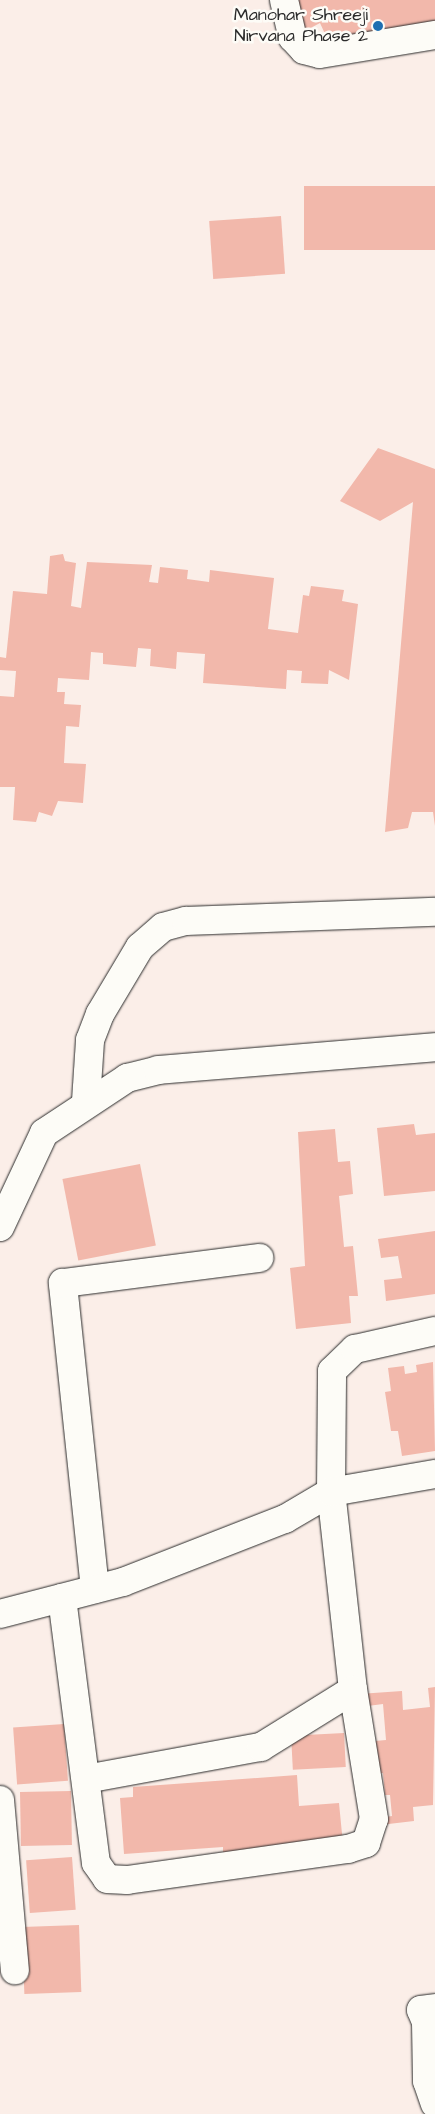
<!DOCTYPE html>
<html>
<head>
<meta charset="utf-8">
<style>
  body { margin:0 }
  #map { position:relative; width:435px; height:2114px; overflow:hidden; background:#fbeee8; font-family:"Architects Daughter",sans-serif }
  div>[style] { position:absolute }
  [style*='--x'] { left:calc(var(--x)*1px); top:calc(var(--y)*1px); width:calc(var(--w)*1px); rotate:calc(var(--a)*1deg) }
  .building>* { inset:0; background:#f2b8ab; transform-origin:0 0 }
  .roads { filter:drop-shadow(0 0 1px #2b2b2b) drop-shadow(0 0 1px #2b2b2b) }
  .minor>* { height:28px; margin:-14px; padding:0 14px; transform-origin:14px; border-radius:14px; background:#fdfcf7 }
  .dots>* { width:14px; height:14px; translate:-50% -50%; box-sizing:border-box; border:2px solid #fdfcf7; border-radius:50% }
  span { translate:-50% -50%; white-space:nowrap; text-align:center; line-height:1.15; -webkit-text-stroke:5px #fdfcf7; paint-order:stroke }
  .poi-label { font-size:18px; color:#2b2b2b }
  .right { translate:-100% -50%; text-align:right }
</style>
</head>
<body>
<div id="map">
  <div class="building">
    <div style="clip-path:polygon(293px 0,435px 0,435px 30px,331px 47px,320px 23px,301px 33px)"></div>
    <div style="left:435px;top:186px;width:64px;height:131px;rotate:90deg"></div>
    <div style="left:281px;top:216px;width:58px;height:72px;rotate:86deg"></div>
    <div style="clip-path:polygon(378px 448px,435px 469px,435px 826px,433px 812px,412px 812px,408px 828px,385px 832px,413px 502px,380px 521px,340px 501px)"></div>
    <div style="clip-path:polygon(63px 554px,65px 561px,76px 563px,71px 606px,81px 608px,87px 562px,152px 565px,149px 582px,158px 583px,160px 567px,188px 570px,187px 579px,209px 582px,210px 570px,274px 578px,268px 629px,298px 633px,303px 595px,309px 596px,311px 586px,344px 590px,342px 601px,358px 604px,349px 680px,329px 670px,328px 684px,301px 683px,302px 671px,287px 670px,286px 689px,203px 683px,205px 654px,177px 652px,176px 669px,150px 666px,151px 649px,138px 648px,136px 667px,103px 664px,103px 653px,91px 652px,89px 680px,58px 678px,57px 692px,65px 692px,64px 704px,81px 705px,79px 727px,66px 726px,64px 763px,86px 764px,83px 803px,58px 801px,52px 816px,39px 812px,36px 822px,13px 820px,15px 787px,0 787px,0 696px,14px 697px,16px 671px,0 670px,0 657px,6px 658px,13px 591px,47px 594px,50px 556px)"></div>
    <div style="clip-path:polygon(414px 1124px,416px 1135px,435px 1133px,435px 1191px,384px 1196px,377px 1128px)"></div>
    <div style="clip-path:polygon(335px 1129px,338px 1162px,350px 1161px,353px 1194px,339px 1196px,344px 1247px,353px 1246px,358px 1296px,349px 1296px,351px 1323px,296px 1329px,290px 1268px,305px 1266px,298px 1132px)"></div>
    <div style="left:140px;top:1164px;width:83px;height:79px;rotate:79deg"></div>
    <div style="clip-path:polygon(435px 1231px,435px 1294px,386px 1301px,384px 1280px,402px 1278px,398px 1256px,381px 1258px,378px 1239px)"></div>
    <div style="clip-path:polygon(433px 1362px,435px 1451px,402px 1456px,398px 1431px,391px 1431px,385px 1392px,391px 1391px,388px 1368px,404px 1366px,405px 1374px,417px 1372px,416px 1365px)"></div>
    <div style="clip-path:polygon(435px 1687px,433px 1805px,413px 1807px,414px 1821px,380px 1825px,379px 1818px,392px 1816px,390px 1795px,385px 1795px,383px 1773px,367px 1774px,375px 1741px,386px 1740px,383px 1704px,360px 1707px,359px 1694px,402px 1691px,403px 1710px,430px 1707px,428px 1688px)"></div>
    <div style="left:64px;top:1724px;width:57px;height:51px;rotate:86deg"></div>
    <div style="left:344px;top:1733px;width:34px;height:53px;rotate:87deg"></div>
    <div style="clip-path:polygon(297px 1775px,299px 1806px,339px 1803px,343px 1844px,223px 1853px,223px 1847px,124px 1854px,120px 1798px,133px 1797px,133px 1787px)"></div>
    <div style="left:71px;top:1791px;width:54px;height:51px;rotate:89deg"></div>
    <div style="left:72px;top:1857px;width:53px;height:46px;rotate:86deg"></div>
    <div style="left:79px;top:1925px;width:67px;height:57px;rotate:88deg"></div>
  </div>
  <div class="roads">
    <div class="minor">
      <div style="--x:284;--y:0;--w:39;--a:77"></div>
      <div style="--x:293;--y:38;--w:16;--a:47"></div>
      <div style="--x:304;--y:50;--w:16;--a:14"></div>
      <div style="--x:320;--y:54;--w:117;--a:-9.4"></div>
      <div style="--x:86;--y:1101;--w:61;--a:-86.2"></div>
      <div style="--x:90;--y:1040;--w:28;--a:-69"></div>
      <div style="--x:100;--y:1014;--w:78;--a:-59.2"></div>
      <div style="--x:140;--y:947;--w:30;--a:-41"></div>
      <div style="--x:163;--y:927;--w:24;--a:-15"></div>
      <div style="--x:186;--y:921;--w:249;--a:-2.1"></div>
      <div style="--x:0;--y:1227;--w:104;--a:-64.9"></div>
      <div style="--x:44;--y:1133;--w:100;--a:-33.5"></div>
      <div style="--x:127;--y:1078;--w:32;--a:-14"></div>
      <div style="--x:158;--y:1070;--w:278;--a:-4.7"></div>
      <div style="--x:95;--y:1589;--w:308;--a:-96"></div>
      <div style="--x:63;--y:1283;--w:198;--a:-7.3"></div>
      <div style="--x:62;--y:1598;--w:267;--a:82.7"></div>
      <div style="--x:96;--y:1863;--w:19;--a:55"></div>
      <div style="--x:107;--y:1879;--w:20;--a:3"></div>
      <div style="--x:127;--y:1880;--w:223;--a:-8"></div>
      <div style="--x:348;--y:1849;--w:19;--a:-18"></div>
      <div style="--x:366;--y:1843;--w:25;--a:-72"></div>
      <div style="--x:374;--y:1819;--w:131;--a:-99.2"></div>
      <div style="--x:353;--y:1690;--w:199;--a:-96.3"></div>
      <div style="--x:331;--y:1492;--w:121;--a:-89.5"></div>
      <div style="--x:332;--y:1371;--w:32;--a:-44"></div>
      <div style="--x:355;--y:1349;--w:82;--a:-12.7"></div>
      <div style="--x:0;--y:1614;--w:127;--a:-14.6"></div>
      <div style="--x:123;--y:1582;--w:174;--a:-21.3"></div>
      <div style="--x:285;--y:1519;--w:53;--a:-30.4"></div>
      <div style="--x:331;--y:1492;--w:106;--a:-9.8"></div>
      <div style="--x:86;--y:1779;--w:178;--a:-10.4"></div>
      <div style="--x:261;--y:1747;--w:108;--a:-31.8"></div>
      <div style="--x:0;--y:1800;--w:171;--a:85"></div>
      <div style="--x:435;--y:2008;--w:14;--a:172"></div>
      <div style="--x:421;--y:2010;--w:13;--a:67"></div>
      <div style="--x:426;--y:2022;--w:59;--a:89"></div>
      <div style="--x:427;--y:2081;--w:24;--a:71"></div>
    </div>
  </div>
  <div class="dots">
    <div style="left:378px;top:26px;background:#1f6fb2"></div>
  </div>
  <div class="poi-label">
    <span class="right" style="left:368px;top:26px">Manohar Shreeji<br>Nirvana Phase 2</span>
  </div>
</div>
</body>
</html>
